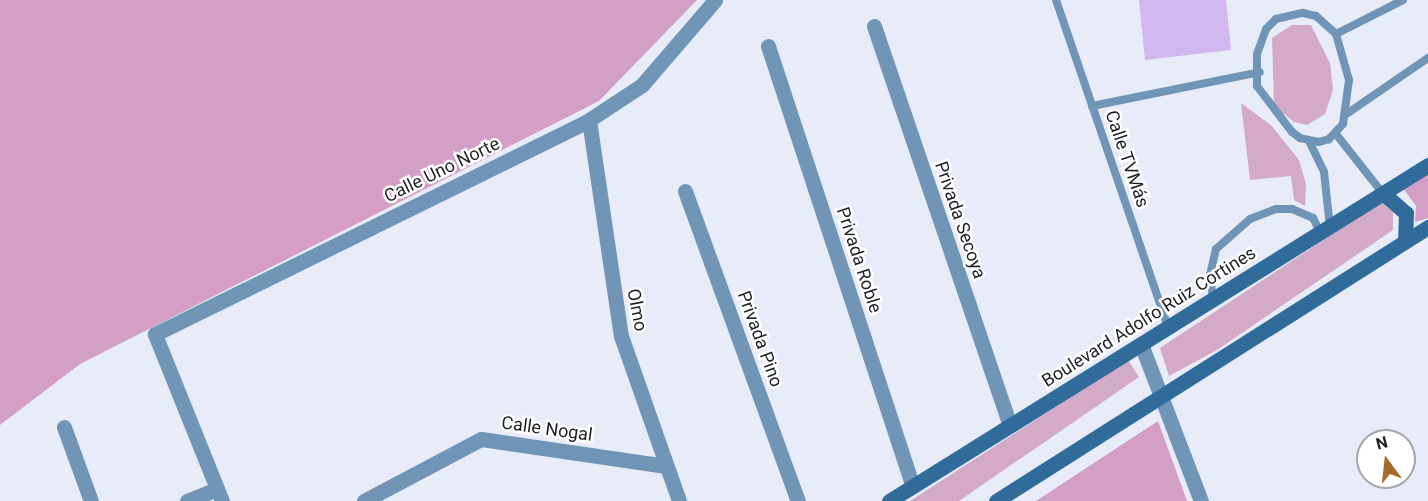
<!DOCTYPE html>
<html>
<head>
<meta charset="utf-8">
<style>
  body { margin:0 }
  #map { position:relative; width:1428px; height:501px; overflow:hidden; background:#e8ebf8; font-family:Roboto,sans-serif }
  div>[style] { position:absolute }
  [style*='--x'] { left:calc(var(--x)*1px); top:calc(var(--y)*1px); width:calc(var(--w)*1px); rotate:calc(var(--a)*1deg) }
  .green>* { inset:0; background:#d3abc8 }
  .forest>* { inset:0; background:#d49fc7 }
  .building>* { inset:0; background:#d2b8f0 }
  .service>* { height:8px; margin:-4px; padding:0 4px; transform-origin:4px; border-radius:4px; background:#7195b6 }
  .minor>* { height:15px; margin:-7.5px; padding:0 7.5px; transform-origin:7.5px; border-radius:7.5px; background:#7195b6 }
  .secondary>* { height:15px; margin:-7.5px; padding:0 7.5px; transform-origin:7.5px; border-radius:7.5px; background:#316b9a }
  span { translate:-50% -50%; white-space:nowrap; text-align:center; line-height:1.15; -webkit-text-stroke:5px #fff; paint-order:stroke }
  .street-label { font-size:18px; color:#1f2025 }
  .north { position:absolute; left:1356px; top:429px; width:60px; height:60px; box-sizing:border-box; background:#fff; border:2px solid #a5a6a8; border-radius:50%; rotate:345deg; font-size:16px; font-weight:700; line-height:24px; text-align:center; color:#1f2025 }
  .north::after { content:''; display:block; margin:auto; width:21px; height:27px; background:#a46b29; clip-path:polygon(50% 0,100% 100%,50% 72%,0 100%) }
</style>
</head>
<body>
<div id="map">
  <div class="green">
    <div style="clip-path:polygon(1292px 25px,1311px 25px,1330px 63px,1333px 90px,1325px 114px,1307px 125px,1294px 122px,1274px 106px,1272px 38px)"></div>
    <div style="clip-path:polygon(1241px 103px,1271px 125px,1299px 160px,1306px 184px,1305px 206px,1294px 200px,1291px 176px,1250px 180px)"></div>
    <div style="clip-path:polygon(1381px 202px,1393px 212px,1393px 230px,1217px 350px,1169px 376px,1160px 348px)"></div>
    <div style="clip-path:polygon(1128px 360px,1139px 377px,959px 501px,910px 501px)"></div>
  </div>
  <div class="forest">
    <div style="clip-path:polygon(0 0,697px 0,599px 101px,80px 364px,0 425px)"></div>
    <div style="clip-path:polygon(1428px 173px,1428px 218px,1415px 222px,1416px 206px,1403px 188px)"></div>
    <div style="clip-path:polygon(1158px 421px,1187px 501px,1036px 501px)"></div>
  </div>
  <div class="building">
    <div style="clip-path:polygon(1139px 0,1226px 0,1231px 50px,1145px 60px)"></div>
  </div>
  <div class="service">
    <div style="--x:1056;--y:0;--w:347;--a:71.1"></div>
    <div style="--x:1303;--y:13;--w:13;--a:13"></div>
    <div style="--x:1316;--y:16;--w:27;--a:42"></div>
    <div style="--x:1336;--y:34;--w:48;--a:74.2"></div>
    <div style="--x:1349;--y:80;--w:44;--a:97.8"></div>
    <div style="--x:1343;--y:124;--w:21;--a:133"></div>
    <div style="--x:1329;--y:139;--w:10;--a:163"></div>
    <div style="--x:1319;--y:142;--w:19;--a:-168"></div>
    <div style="--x:1300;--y:138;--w:10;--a:-143"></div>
    <div style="--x:1292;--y:132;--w:58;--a:-127.3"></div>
    <div style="--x:1257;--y:86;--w:32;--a:-90"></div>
    <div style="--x:1257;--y:54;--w:27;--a:-70"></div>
    <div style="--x:1266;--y:29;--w:14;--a:-45"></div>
    <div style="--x:1276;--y:19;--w:28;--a:-13"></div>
    <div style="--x:1336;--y:34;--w:75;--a:-26.9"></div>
    <div style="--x:1092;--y:106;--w:171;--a:-11.4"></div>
    <div style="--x:1345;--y:115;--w:101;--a:-34.5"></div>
    <div style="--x:1336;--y:134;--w:78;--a:51.8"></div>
    <div style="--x:1309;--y:141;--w:34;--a:64"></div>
    <div style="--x:1324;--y:172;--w:55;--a:83.8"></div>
    <div style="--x:1213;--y:299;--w:24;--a:-97"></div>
    <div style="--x:1210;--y:275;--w:27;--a:-77"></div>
    <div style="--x:1216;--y:249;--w:45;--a:-41.4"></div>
    <div style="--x:1250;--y:219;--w:28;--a:-21"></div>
    <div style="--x:1276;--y:209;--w:16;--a:0"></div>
    <div style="--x:1292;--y:209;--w:23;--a:23"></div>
    <div style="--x:1313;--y:218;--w:18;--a:63"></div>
  </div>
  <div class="minor">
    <div style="--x:874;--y:26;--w:422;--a:71.2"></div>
    <div style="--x:768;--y:46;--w:463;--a:71.8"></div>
    <div style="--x:589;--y:120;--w:218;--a:81.6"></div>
    <div style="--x:621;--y:336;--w:175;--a:70.6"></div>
    <div style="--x:685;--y:191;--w:330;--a:70"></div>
    <div style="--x:1141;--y:344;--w:168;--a:69.1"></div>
    <div style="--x:64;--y:427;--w:79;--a:70"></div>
    <div style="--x:187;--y:501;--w:32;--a:-22"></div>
    <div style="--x:222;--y:501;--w:180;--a:-111.9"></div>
    <div style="--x:155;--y:334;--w:484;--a:-26.2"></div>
    <div style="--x:589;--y:120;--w:64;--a:-33.4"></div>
    <div style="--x:642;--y:85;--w:112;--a:-49.3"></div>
    <div style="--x:364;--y:501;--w:132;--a:-27.9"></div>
    <div style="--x:481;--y:439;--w:187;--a:8.3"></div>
  </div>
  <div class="secondary">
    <div style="--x:1385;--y:195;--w:28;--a:41"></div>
    <div style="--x:1406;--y:213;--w:28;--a:92"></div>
    <div style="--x:889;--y:501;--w:635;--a:-31.94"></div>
    <div style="--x:996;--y:501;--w:512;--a:-32.39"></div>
  </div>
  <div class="street-label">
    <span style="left:1127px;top:159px;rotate:71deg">Calle TVMás</span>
    <span style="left:442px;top:170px;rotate:-26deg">Calle Uno Norte</span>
    <span style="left:960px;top:220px;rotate:71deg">Privada Secoya</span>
    <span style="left:859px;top:260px;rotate:72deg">Privada Roble</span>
    <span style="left:637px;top:310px;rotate:79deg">Olmo</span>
    <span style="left:1149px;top:317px;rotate:-32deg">Boulevard Adolfo Ruiz Cortines</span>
    <span style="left:760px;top:339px;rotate:70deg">Privada Pino</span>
    <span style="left:547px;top:429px;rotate:8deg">Calle Nogal</span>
  </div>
  <div class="north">N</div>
</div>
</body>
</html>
